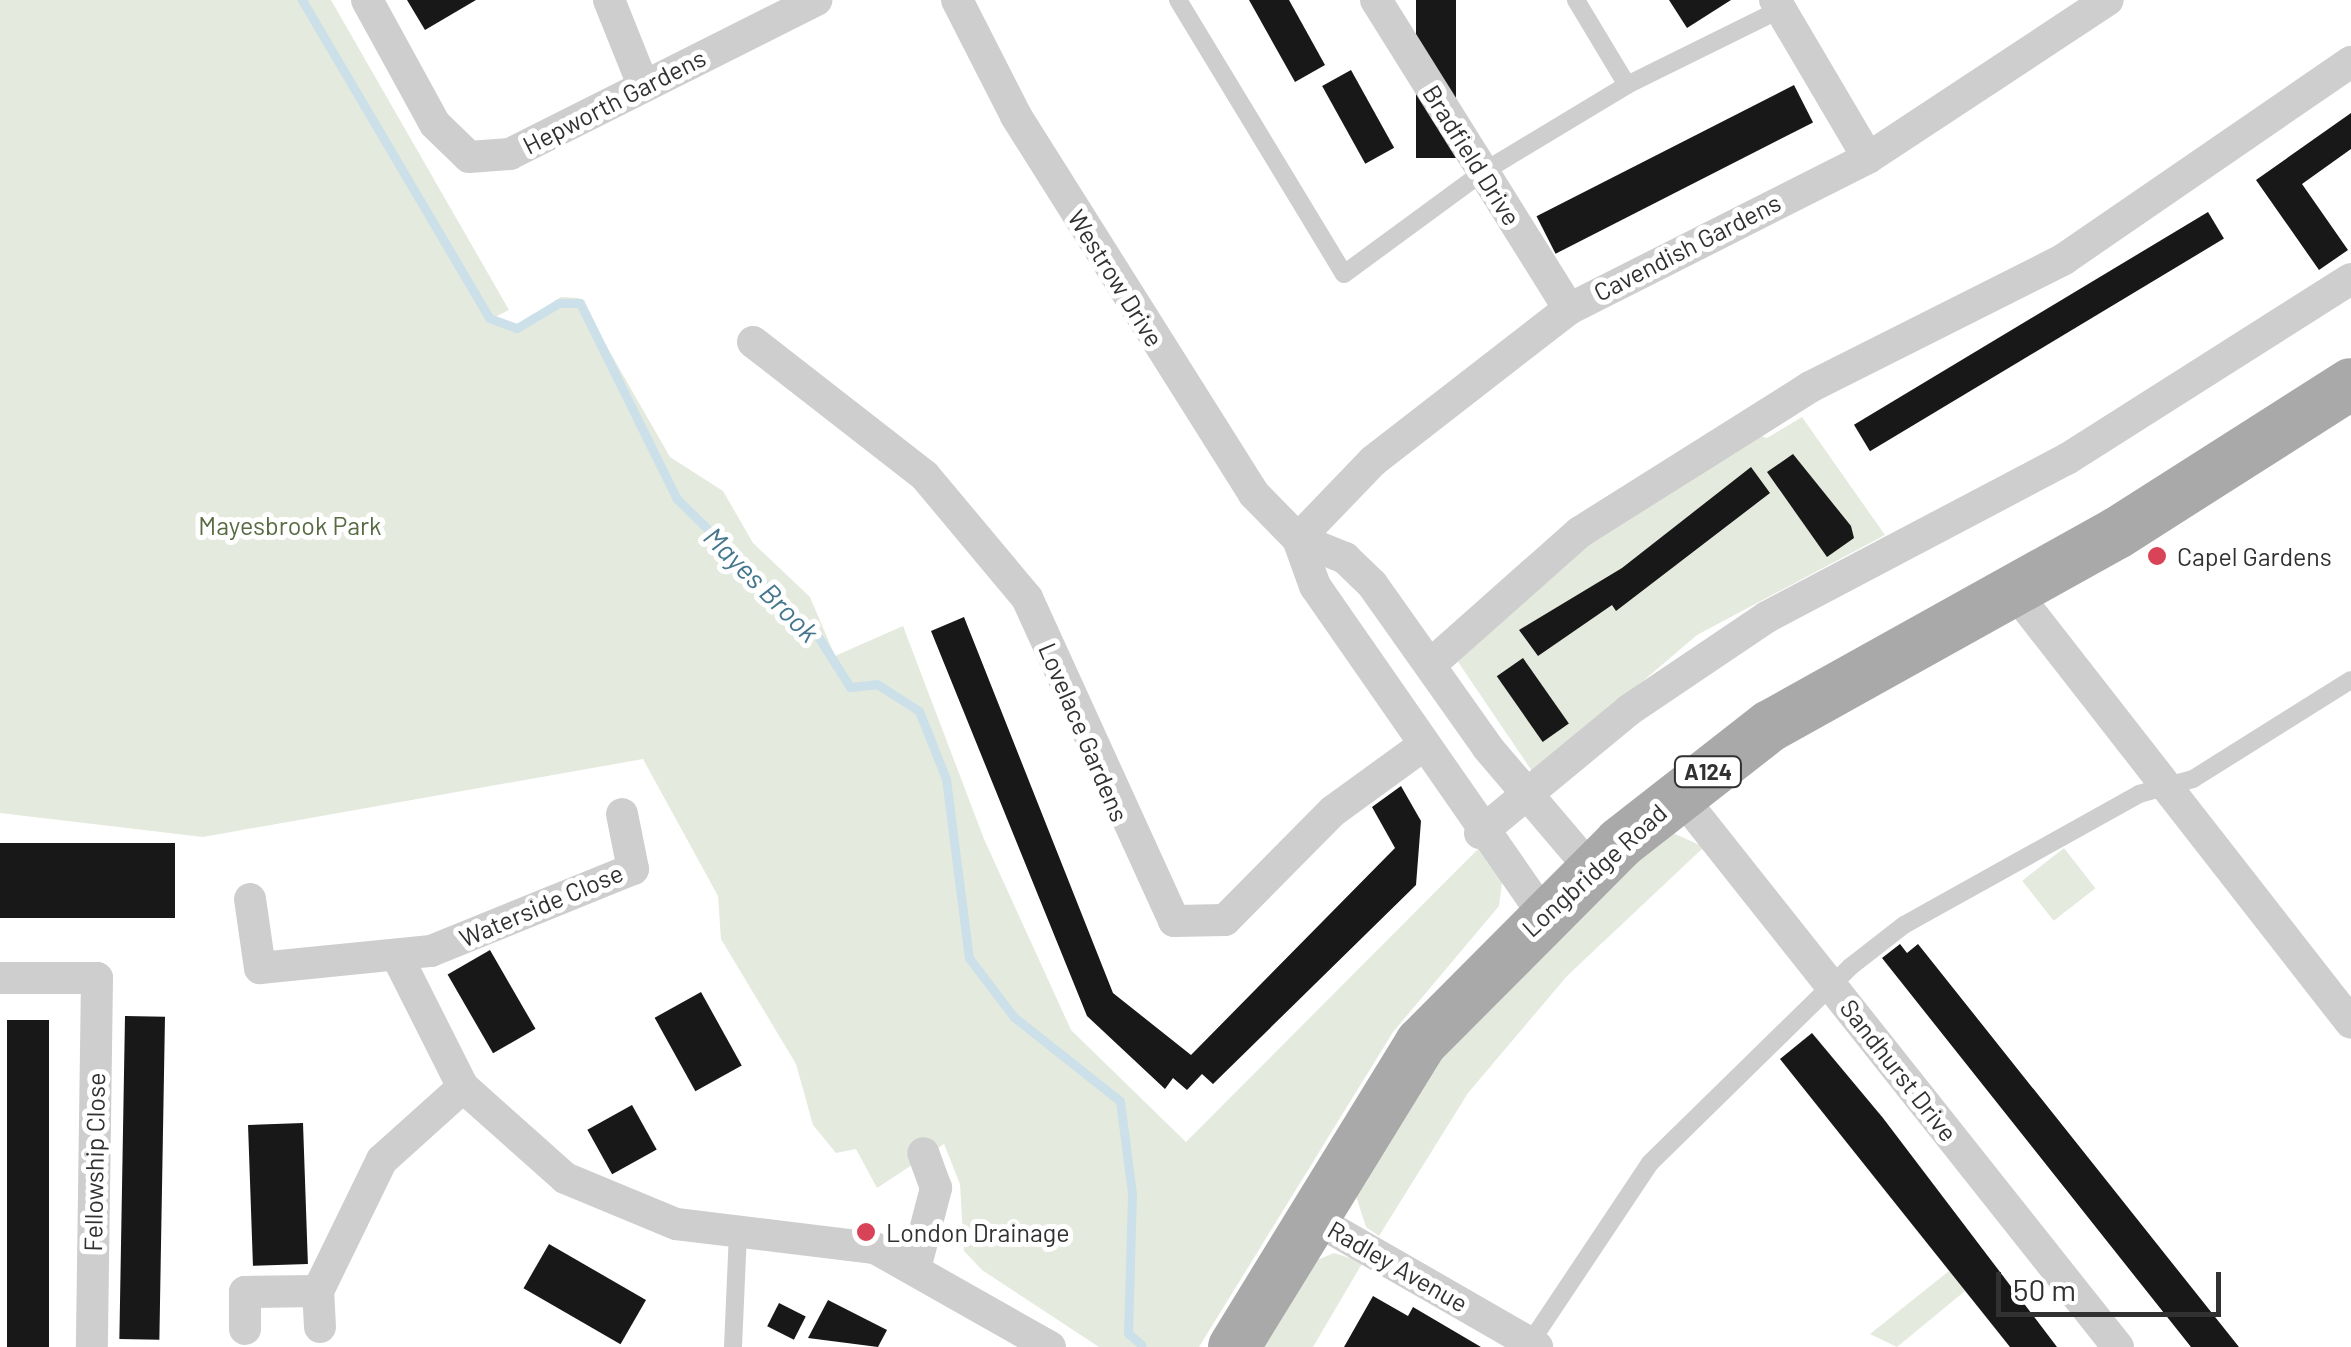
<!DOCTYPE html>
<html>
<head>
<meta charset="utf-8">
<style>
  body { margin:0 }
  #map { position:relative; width:2351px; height:1347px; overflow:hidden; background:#fff; font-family:Barlow,sans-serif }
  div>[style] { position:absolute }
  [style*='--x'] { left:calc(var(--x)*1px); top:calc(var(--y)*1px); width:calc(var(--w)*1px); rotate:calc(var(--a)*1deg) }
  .green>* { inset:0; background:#e5eade; transform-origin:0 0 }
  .stream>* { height:9px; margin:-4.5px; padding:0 4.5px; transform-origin:4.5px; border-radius:4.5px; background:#cce0e9 }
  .building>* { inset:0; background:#181818; transform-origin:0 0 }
  .lane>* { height:18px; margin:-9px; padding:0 9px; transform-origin:9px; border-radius:9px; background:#cecece }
  .street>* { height:32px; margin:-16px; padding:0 16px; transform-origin:16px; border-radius:16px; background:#cecece }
  .primary>* { height:52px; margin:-26px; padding:0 26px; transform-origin:26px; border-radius:26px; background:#a9a9a9 }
  .dots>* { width:28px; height:28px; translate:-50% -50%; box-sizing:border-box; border:5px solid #fff; border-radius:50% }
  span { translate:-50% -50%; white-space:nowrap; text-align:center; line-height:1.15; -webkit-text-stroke:10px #fff; paint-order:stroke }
  .shield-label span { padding:2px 8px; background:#fff; border:2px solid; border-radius:8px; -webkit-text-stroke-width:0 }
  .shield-label { font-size:22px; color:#313131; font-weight:700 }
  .street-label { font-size:25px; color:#313131 }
  .park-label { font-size:25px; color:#576a41 }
  .poi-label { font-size:25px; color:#313131 }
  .left { translate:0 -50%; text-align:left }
  .water-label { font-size:28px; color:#44768e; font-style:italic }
  .scale { position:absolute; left:1996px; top:1272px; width:225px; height:45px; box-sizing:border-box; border:5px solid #313131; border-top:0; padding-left:12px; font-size:30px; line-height:35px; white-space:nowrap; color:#313131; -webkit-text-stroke:8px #fff; paint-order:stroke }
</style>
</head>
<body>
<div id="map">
  <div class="green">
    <div style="clip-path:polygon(0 0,331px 0,509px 310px,493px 318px,516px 327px,561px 297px,579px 298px,670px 457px,723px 491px,753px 543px,810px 597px,835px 656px,903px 626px,984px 839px,1071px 1030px,1186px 1142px,1482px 845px,1502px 883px,1499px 906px,1393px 1032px,1199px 1347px,1099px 1347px,982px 1270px,964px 1251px,960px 1184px,944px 1144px,877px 1188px,856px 1149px,836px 1153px,813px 1125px,796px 1064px,721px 939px,718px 896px,643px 759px,203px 837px,0 813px)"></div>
    <div style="clip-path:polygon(1802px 417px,1885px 535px,1697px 635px,1534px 774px,1452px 653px,1595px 533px,1753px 433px,1767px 438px)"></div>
    <div style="clip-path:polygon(1673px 833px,1704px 847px,1567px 976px,1468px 1093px,1379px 1236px,1366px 1227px,1355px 1193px,1438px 1063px,1588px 898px)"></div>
    <div style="left:2064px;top:848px;width:51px;height:53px;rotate:52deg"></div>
    <div style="clip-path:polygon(1334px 1253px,1363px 1262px,1313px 1347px,1264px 1347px,1317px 1260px)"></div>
    <div style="clip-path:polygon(1949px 1271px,1965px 1291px,1897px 1347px,1870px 1334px)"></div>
  </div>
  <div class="stream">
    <div style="--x:302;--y:0;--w:369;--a:59.5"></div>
    <div style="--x:489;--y:318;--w:30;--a:20"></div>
    <div style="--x:517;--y:328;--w:49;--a:-30.8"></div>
    <div style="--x:559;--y:303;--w:21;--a:0"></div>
    <div style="--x:580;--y:303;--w:219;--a:63.7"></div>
    <div style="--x:677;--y:499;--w:199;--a:44.4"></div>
    <div style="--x:819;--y:638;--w:58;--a:57.7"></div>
    <div style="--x:850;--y:687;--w:27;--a:-6"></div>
    <div style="--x:877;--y:684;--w:50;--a:32.7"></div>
    <div style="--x:919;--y:711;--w:73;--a:68.3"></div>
    <div style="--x:946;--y:779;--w:180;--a:82.7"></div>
    <div style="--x:969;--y:958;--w:74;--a:52.7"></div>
    <div style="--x:1014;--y:1017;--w:135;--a:38.4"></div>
    <div style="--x:1120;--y:1101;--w:93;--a:82.6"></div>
    <div style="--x:1132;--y:1193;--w:140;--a:91.6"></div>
    <div style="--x:1128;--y:1333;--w:18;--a:41"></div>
  </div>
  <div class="building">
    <div style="clip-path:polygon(407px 0,476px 0,425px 30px)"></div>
    <div style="clip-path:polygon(1249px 0,1289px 0,1325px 65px,1295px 82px)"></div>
    <div style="left:1416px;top:0;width:40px;height:158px"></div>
    <div style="clip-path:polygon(1669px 0,1731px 0,1687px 28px)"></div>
    <div style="left:1351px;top:70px;width:89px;height:33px;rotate:61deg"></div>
    <div style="left:1794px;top:85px;width:42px;height:289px;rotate:63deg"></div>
    <div style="clip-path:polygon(2351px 113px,2351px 149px,2302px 184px,2348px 250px,2319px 270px,2256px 180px)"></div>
    <div style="left:2208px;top:212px;width:31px;height:413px;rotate:59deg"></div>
    <div style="clip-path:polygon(1793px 454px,1851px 526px,1854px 538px,1827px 557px,1767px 472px)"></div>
    <div style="clip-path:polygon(1751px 467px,1770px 493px,1616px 611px,1612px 605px,1538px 656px,1519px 630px,1622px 568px)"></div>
    <div style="clip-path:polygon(964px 617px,1113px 993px,1191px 1055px,1395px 848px,1372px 807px,1401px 786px,1421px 821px,1416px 885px,1213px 1084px,1202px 1074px,1187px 1090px,1173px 1078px,1165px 1089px,1087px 1016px,931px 631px)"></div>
    <div style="left:1523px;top:658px;width:80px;height:32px;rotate:55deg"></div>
    <div style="left:0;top:843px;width:175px;height:75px"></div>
    <div style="clip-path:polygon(1900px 944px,1907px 953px,1918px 944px,2239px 1347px,2191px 1347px,1882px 958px)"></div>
    <div style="left:490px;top:950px;width:91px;height:49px;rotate:60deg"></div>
    <div style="left:701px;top:992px;width:84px;height:53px;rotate:61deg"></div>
    <div style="left:125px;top:1016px;width:40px;height:323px;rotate:1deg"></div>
    <div style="left:7px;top:1020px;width:42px;height:327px"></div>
    <div style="clip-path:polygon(1812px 1033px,1883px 1118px,2057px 1347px,2010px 1347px,1780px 1059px)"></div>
    <div style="left:632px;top:1105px;width:51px;height:51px;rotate:61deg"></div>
    <div style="left:303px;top:1123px;width:141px;height:55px;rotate:88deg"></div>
    <div style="left:549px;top:1244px;width:112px;height:51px;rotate:30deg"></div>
    <div style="clip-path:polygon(1373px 1296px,1408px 1316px,1413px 1307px,1481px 1347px,1344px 1347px)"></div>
    <div style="clip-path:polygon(828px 1300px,887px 1330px,878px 1347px,808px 1338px)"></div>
    <div style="left:779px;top:1303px;width:30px;height:26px;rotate:27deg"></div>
  </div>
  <div class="lane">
    <div style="--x:1178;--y:0;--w:320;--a:58.8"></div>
    <div style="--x:1344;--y:274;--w:172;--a:-36.3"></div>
    <div style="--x:1483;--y:172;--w:168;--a:-31.1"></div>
    <div style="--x:1627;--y:85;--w:99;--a:-121"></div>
    <div style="--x:1627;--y:85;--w:172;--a:-26.3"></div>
    <div style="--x:1530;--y:1343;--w:216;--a:-56.3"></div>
    <div style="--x:1650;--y:1163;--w:280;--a:-44.4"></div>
    <div style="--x:1850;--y:967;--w:68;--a:-37.9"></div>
    <div style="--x:1904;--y:925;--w:269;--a:-29.1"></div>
    <div style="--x:2139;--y:794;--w:56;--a:-15.5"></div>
    <div style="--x:2193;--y:779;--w:186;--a:-32.1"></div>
    <div style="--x:733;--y:1347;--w:114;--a:-87.5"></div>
  </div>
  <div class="street">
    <div style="--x:367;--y:0;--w:141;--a:61.3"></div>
    <div style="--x:435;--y:124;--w:47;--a:44.1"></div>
    <div style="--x:469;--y:157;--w:41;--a:-4.2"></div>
    <div style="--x:510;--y:154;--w:343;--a:-26.7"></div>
    <div style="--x:609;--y:0;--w:92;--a:68.2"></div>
    <div style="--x:957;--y:0;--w:130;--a:63"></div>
    <div style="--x:1016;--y:116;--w:447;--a:57.8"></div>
    <div style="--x:1254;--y:494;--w:63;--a:45.6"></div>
    <div style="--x:1298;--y:539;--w:51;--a:22"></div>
    <div style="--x:1345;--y:558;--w:37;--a:44"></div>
    <div style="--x:1372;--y:584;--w:201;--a:54.7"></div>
    <div style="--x:1488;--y:748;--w:157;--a:49.6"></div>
    <div style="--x:1376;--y:0;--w:364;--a:58"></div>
    <div style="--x:1775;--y:0;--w:183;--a:59.5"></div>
    <div style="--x:753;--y:342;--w:218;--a:37.9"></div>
    <div style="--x:925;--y:476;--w:159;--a:50.1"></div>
    <div style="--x:1027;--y:598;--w:355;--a:65.5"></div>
    <div style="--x:1174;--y:921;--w:51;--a:-1.1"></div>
    <div style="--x:1225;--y:920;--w:153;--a:-45.3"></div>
    <div style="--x:1333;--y:811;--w:109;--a:-36"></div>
    <div style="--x:1298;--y:539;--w:108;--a:-46.1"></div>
    <div style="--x:1373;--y:461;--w:248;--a:-37.8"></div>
    <div style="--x:1569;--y:309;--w:335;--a:-26.8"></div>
    <div style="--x:1868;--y:158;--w:287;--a:-33.4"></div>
    <div style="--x:1298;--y:539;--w:50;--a:70.1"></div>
    <div style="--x:1315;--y:586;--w:398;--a:55.2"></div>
    <div style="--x:2013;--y:590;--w:549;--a:52.02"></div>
    <div style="--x:1430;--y:665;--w:200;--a:-41.6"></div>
    <div style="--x:1580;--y:532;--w:272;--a:-32.2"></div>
    <div style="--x:1810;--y:387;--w:284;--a:-26.7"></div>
    <div style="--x:2064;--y:259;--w:348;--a:-34.5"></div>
    <div style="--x:1679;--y:794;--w:706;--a:51.56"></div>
    <div style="--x:1480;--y:833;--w:193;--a:-39.5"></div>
    <div style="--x:1629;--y:710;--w:166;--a:-34"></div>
    <div style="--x:1767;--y:617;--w:339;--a:-27.8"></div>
    <div style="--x:2067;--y:459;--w:336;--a:-32.4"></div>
    <div style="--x:250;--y:899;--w:70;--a:81.8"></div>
    <div style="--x:260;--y:968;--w:172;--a:-5.7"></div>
    <div style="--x:431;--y:951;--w:218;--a:-22.1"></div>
    <div style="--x:633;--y:869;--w:56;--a:-101.3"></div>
    <div style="--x:398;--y:958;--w:144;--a:63.3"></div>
    <div style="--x:463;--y:1087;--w:137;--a:41.7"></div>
    <div style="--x:565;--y:1178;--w:120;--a:22.5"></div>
    <div style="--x:676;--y:1224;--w:200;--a:6.9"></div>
    <div style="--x:875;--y:1248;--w:201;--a:29.5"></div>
    <div style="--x:0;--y:978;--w:97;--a:0"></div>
    <div style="--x:97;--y:978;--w:369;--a:90.8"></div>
    <div style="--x:1311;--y:1217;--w:261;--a:29.9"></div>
    <div style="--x:916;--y:1265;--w:80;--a:-75.4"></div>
    <div style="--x:936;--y:1188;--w:37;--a:-110"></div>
    <div style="--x:320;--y:1327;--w:36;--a:-93"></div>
    <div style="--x:318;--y:1291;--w:146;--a:-64"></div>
    <div style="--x:382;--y:1160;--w:109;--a:-42"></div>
    <div style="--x:245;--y:1329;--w:37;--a:-90"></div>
    <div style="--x:245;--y:1292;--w:73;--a:-0.8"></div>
  </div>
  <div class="primary">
    <div style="--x:1234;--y:1347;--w:357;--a:-58.4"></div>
    <div style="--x:1421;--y:1043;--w:282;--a:-45.1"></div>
    <div style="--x:1620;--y:843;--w:190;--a:-38"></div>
    <div style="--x:1770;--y:726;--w:397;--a:-29.1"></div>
    <div style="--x:2117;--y:533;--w:277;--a:-32.5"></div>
  </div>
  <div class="dots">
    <div style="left:2157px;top:556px;background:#d94358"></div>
    <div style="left:866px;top:1232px;background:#d94358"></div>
  </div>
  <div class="shield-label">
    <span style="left:1708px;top:772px">A124</span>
  </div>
  <div class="street-label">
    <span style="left:614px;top:101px;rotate:-27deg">Hepworth Gardens</span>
    <span style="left:1472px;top:155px;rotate:58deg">Bradfield Drive</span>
    <span style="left:1687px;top:247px;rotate:-27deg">Cavendish Gardens</span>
    <span style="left:1116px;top:278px;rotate:58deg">Westrow Drive</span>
    <span style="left:1084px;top:732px;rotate:67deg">Lovelace Gardens</span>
    <span style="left:1594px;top:870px;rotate:-42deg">Longbridge Road</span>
    <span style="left:541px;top:905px;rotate:-23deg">Waterside Close</span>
    <span style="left:1899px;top:1070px;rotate:52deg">Sandhurst Drive</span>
    <span style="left:94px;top:1162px;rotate:-89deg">Fellowship Close</span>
    <span style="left:1398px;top:1266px;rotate:30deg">Radley Avenue</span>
  </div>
  <div class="park-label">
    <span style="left:290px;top:525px">Mayesbrook Park</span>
  </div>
  <div class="poi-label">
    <span class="left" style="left:2177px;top:556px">Capel Gardens</span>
    <span class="left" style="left:886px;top:1232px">London Drainage</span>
  </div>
  <div class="water-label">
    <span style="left:762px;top:584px;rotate:45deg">Mayes Brook</span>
  </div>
  <div class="scale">50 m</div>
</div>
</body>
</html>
